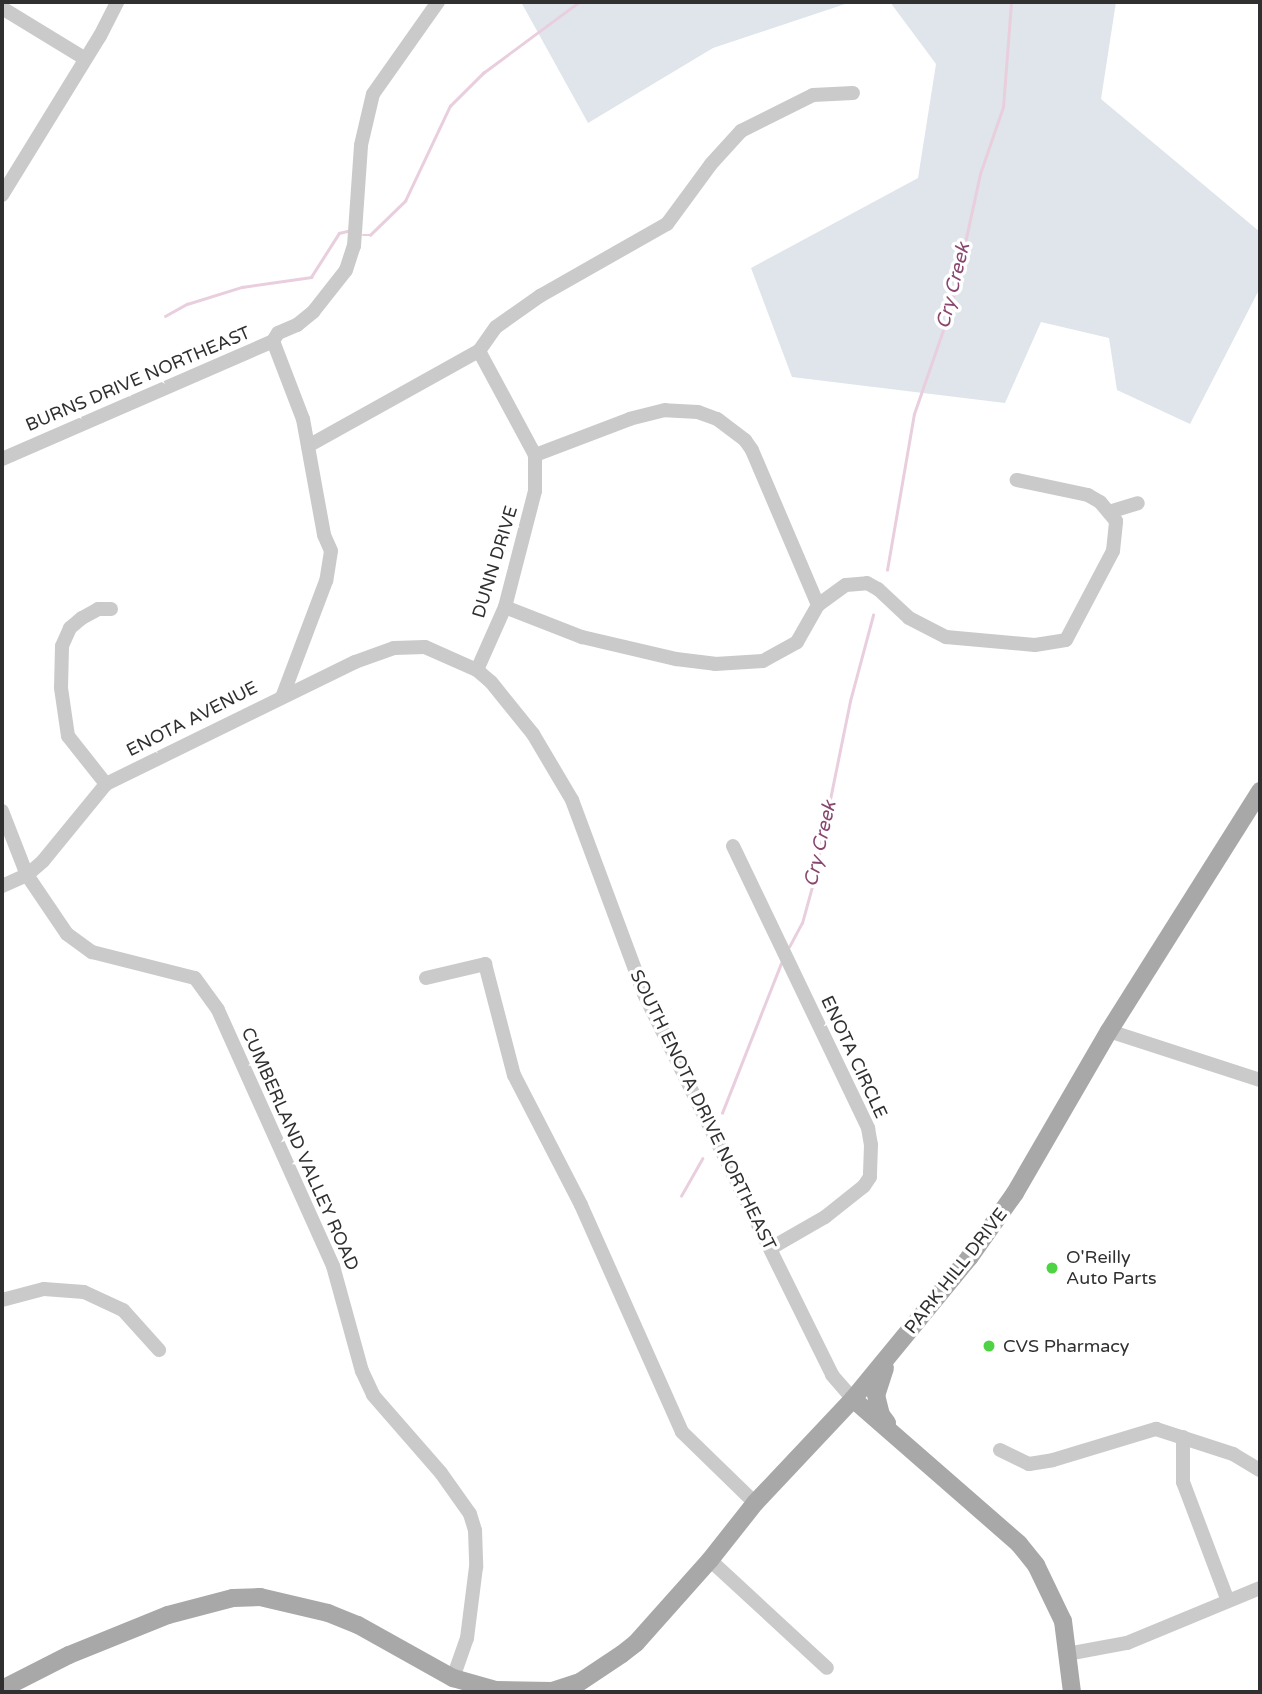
<!DOCTYPE html>
<html>
<head>
<meta charset="utf-8">
<style>
  body { margin:0 }
  #map { position:relative; width:1262px; height:1694px; overflow:hidden; background:#fff; font-family:"Varela Round",sans-serif }
  div>[style] { position:absolute }
  [style*='--x'] { left:calc(var(--x)*1px); top:calc(var(--y)*1px); width:calc(var(--w)*1px); rotate:calc(var(--a)*1deg) }
  .green>* { inset:0; background:#dfe5eb }
  .stream>* { height:2.5px; margin:-1.25px; padding:0 1.25px; transform-origin:1.25px; border-radius:1.25px; background:#e9cede }
  .minor>* { height:14px; margin:-7px; padding:0 7px; transform-origin:7px; border-radius:7px; background:#cacaca }
  .major>* { height:18px; margin:-9px; padding:0 9px; transform-origin:9px; border-radius:9px; background:#a8a8a8 }
  .dots>* { width:19px; height:19px; translate:-50% -50%; box-sizing:border-box; border:4px solid #fff; border-radius:50% }
  span { translate:-50% -50%; white-space:nowrap; text-align:center; line-height:1.15; -webkit-text-stroke:7px #fff; paint-order:stroke }
  .street-label { font-size:18px; color:#303030 }
  .poi-label { font-size:18px; color:#303030 }
  .left { translate:0 -50%; text-align:left }
  .water-label { font-size:19px; color:#89466e; font-style:italic }
  .frame { position:absolute; inset:0; border:4px solid #303030; pointer-events:none }
</style>
</head>
<body>
<div id="map">
  <div class="green">
    <div style="clip-path:polygon(521px 2px,851px 2px,713px 48px,588px 123px)"></div>
    <div style="clip-path:polygon(890px 2px,1116px 2px,1101px 99px,1260px 232px,1260px 288px,1190px 424px,1117px 390px,1109px 338px,1041px 322px,1005px 403px,792px 377px,751px 268px,918px 178px,936px 64px)"></div>
  </div>
  <div class="stream">
    <div style="--x:363;--y:235;--w:7;--a:0"></div>
    <div style="--x:370;--y:235;--w:49;--a:-44.2"></div>
    <div style="--x:405;--y:201;--w:105;--a:-64.7"></div>
    <div style="--x:450;--y:106;--w:47;--a:-45"></div>
    <div style="--x:483;--y:73;--w:119;--a:-36.5"></div>
    <div style="--x:165;--y:316;--w:25;--a:-29"></div>
    <div style="--x:187;--y:304;--w:58;--a:-17.2"></div>
    <div style="--x:242;--y:287;--w:70;--a:-8.2"></div>
    <div style="--x:311;--y:277;--w:52;--a:-57.5"></div>
    <div style="--x:339;--y:233;--w:8;--a:-14"></div>
    <div style="--x:887;--y:570;--w:158;--a:-80.2"></div>
    <div style="--x:914;--y:414;--w:113;--a:-70.9"></div>
    <div style="--x:951;--y:307;--w:136;--a:-77.7"></div>
    <div style="--x:980;--y:174;--w:71;--a:-71.1"></div>
    <div style="--x:1003;--y:107;--w:105;--a:-85.6"></div>
    <div style="--x:789;--y:947;--w:27;--a:-62"></div>
    <div style="--x:802;--y:923;--w:41;--a:-74.6"></div>
    <div style="--x:813;--y:883;--w:186;--a:-78.5"></div>
    <div style="--x:850;--y:701;--w:89;--a:-75"></div>
    <div style="--x:722;--y:1113;--w:161;--a:-68.5"></div>
    <div style="--x:681;--y:1196;--w:43;--a:-60.4"></div>
  </div>
  <div class="minor">
    <div style="--x:2;--y:8;--w:96;--a:31.4"></div>
    <div style="--x:2;--y:195;--w:187;--a:-58.4"></div>
    <div style="--x:100;--y:36;--w:38;--a:-63"></div>
    <div style="--x:273;--y:341;--w:84;--a:69"></div>
    <div style="--x:303;--y:419;--w:118;--a:79.7"></div>
    <div style="--x:324;--y:535;--w:17;--a:66"></div>
    <div style="--x:331;--y:551;--w:30;--a:99"></div>
    <div style="--x:326;--y:581;--w:122;--a:110.7"></div>
    <div style="--x:308;--y:446;--w:196;--a:-29.1"></div>
    <div style="--x:479;--y:351;--w:29;--a:-55"></div>
    <div style="--x:496;--y:327;--w:54;--a:-35.2"></div>
    <div style="--x:540;--y:296;--w:146;--a:-29.6"></div>
    <div style="--x:667;--y:224;--w:74;--a:-53.7"></div>
    <div style="--x:711;--y:164;--w:45;--a:-47.7"></div>
    <div style="--x:741;--y:131;--w:80;--a:-26.6"></div>
    <div style="--x:813;--y:95;--w:40;--a:-2.9"></div>
    <div style="--x:2;--y:459;--w:296;--a:-23.5"></div>
    <div style="--x:273;--y:341;--w:9;--a:-58"></div>
    <div style="--x:278;--y:333;--w:21;--a:-23"></div>
    <div style="--x:297;--y:325;--w:21;--a:-39"></div>
    <div style="--x:313;--y:312;--w:53;--a:-51.8"></div>
    <div style="--x:346;--y:270;--w:25;--a:-72"></div>
    <div style="--x:354;--y:246;--w:101;--a:-86"></div>
    <div style="--x:361;--y:145;--w:52;--a:-76.8"></div>
    <div style="--x:373;--y:94;--w:113;--a:-54.8"></div>
    <div style="--x:1109;--y:512;--w:30;--a:-17"></div>
    <div style="--x:818;--y:605;--w:34;--a:-36"></div>
    <div style="--x:846;--y:585;--w:21;--a:-5"></div>
    <div style="--x:867;--y:583;--w:13;--a:29"></div>
    <div style="--x:878;--y:589;--w:42;--a:43.1"></div>
    <div style="--x:909;--y:618;--w:42;--a:27.2"></div>
    <div style="--x:946;--y:637;--w:89;--a:5.1"></div>
    <div style="--x:1035;--y:645;--w:31;--a:-9"></div>
    <div style="--x:1066;--y:640;--w:101;--a:-62.2"></div>
    <div style="--x:1113;--y:551;--w:30;--a:-84"></div>
    <div style="--x:1116;--y:521;--w:25;--a:-130"></div>
    <div style="--x:1100;--y:502;--w:14;--a:-150"></div>
    <div style="--x:1088;--y:495;--w:73;--a:-168.1"></div>
    <div style="--x:505;--y:607;--w:83;--a:21.3"></div>
    <div style="--x:582;--y:637;--w:97;--a:13.2"></div>
    <div style="--x:676;--y:659;--w:39;--a:7"></div>
    <div style="--x:715;--y:664;--w:48;--a:-3.6"></div>
    <div style="--x:763;--y:661;--w:39;--a:-29"></div>
    <div style="--x:797;--y:642;--w:43;--a:-60.4"></div>
    <div style="--x:818;--y:605;--w:168;--a:-113.1"></div>
    <div style="--x:752;--y:450;--w:12;--a:-125"></div>
    <div style="--x:745;--y:440;--w:35;--a:-143"></div>
    <div style="--x:717;--y:419;--w:20;--a:-160"></div>
    <div style="--x:698;--y:412;--w:33;--a:-177"></div>
    <div style="--x:665;--y:410;--w:36;--a:166"></div>
    <div style="--x:630;--y:419;--w:102;--a:159.2"></div>
    <div style="--x:477;--y:670;--w:69;--a:-66"></div>
    <div style="--x:505;--y:607;--w:120;--a:-75.5"></div>
    <div style="--x:535;--y:491;--w:36;--a:-90"></div>
    <div style="--x:535;--y:455;--w:118;--a:-118.3"></div>
    <div style="--x:106;--y:784;--w:61;--a:-128.4"></div>
    <div style="--x:68;--y:736;--w:49;--a:-98.3"></div>
    <div style="--x:61;--y:688;--w:42;--a:-88.6"></div>
    <div style="--x:62;--y:646;--w:20;--a:-66"></div>
    <div style="--x:70;--y:628;--w:16;--a:-40"></div>
    <div style="--x:82;--y:618;--w:18;--a:-29"></div>
    <div style="--x:98;--y:609;--w:13;--a:0"></div>
    <div style="--x:2;--y:811;--w:69;--a:68.7"></div>
    <div style="--x:27;--y:875;--w:71;--a:55.9"></div>
    <div style="--x:67;--y:934;--w:31;--a:36"></div>
    <div style="--x:92;--y:952;--w:106;--a:14.2"></div>
    <div style="--x:195;--y:978;--w:39;--a:54"></div>
    <div style="--x:218;--y:1010;--w:281;--a:65.8"></div>
    <div style="--x:333;--y:1266;--w:109;--a:74.6"></div>
    <div style="--x:362;--y:1371;--w:26;--a:65"></div>
    <div style="--x:373;--y:1395;--w:103;--a:48.9"></div>
    <div style="--x:441;--y:1473;--w:50;--a:54.7"></div>
    <div style="--x:470;--y:1514;--w:17;--a:73"></div>
    <div style="--x:475;--y:1530;--w:37;--a:88"></div>
    <div style="--x:476;--y:1567;--w:72;--a:97.2"></div>
    <div style="--x:467;--y:1638;--w:42;--a:109.3"></div>
    <div style="--x:733;--y:846;--w:313;--a:64.4"></div>
    <div style="--x:868;--y:1128;--w:17;--a:80"></div>
    <div style="--x:871;--y:1145;--w:32;--a:92"></div>
    <div style="--x:870;--y:1177;--w:11;--a:124"></div>
    <div style="--x:864;--y:1186;--w:50;--a:141.5"></div>
    <div style="--x:825;--y:1217;--w:62;--a:150.1"></div>
    <div style="--x:2;--y:886;--w:27;--a:-24"></div>
    <div style="--x:27;--y:875;--w:21;--a:-41"></div>
    <div style="--x:43;--y:861;--w:99;--a:-50.7"></div>
    <div style="--x:106;--y:784;--w:277;--a:-26.1"></div>
    <div style="--x:355;--y:662;--w:41;--a:-19.7"></div>
    <div style="--x:394;--y:648;--w:31;--a:-2"></div>
    <div style="--x:425;--y:647;--w:57;--a:23.9"></div>
    <div style="--x:477;--y:670;--w:18;--a:41"></div>
    <div style="--x:491;--y:682;--w:67;--a:51.1"></div>
    <div style="--x:533;--y:734;--w:77;--a:59.4"></div>
    <div style="--x:572;--y:800;--w:207;--a:69.6"></div>
    <div style="--x:644;--y:994;--w:425;--a:63.7"></div>
    <div style="--x:832;--y:1375;--w:32;--a:49"></div>
    <div style="--x:426;--y:978;--w:61;--a:-13.3"></div>
    <div style="--x:485;--y:964;--w:115;--a:75.4"></div>
    <div style="--x:514;--y:1075;--w:146;--a:62.7"></div>
    <div style="--x:581;--y:1205;--w:248;--a:66"></div>
    <div style="--x:682;--y:1432;--w:102;--a:44.2"></div>
    <div style="--x:1109;--y:1031;--w:159;--a:18"></div>
    <div style="--x:2;--y:1300;--w:43;--a:-14.7"></div>
    <div style="--x:44;--y:1289;--w:40;--a:4.3"></div>
    <div style="--x:84;--y:1292;--w:43;--a:24.8"></div>
    <div style="--x:123;--y:1310;--w:54;--a:48"></div>
    <div style="--x:1183;--y:1437;--w:45;--a:90"></div>
    <div style="--x:1183;--y:1482;--w:127;--a:69.3"></div>
    <div style="--x:1000;--y:1450;--w:32;--a:26"></div>
    <div style="--x:1029;--y:1464;--w:24;--a:-9"></div>
    <div style="--x:1053;--y:1460;--w:108;--a:-16.8"></div>
    <div style="--x:1156;--y:1429;--w:81;--a:18"></div>
    <div style="--x:1233;--y:1454;--w:31;--a:31"></div>
    <div style="--x:710;--y:1560;--w:159;--a:42.7"></div>
    <div style="--x:1067;--y:1654;--w:61;--a:-10.4"></div>
    <div style="--x:1127;--y:1643;--w:144;--a:-22.5"></div>
  </div>
  <div class="major">
    <div style="--x:885;--y:1368;--w:28;--a:108"></div>
    <div style="--x:876;--y:1395;--w:21;--a:76"></div>
    <div style="--x:881;--y:1415;--w:10;--a:53"></div>
    <div style="--x:853;--y:1399;--w:220;--a:41.1"></div>
    <div style="--x:1019;--y:1544;--w:27;--a:51"></div>
    <div style="--x:1036;--y:1565;--w:62;--a:64.3"></div>
    <div style="--x:1063;--y:1621;--w:72;--a:82.8"></div>
    <div style="--x:2;--y:1689;--w:75;--a:-26.9"></div>
    <div style="--x:69;--y:1655;--w:107;--a:-22"></div>
    <div style="--x:168;--y:1615;--w:67;--a:-14.7"></div>
    <div style="--x:233;--y:1598;--w:27;--a:-2"></div>
    <div style="--x:260;--y:1597;--w:70;--a:13.2"></div>
    <div style="--x:328;--y:1613;--w:32;--a:22"></div>
    <div style="--x:358;--y:1625;--w:109;--a:29.2"></div>
    <div style="--x:453;--y:1678;--w:45;--a:15.6"></div>
    <div style="--x:496;--y:1690;--w:56;--a:1"></div>
    <div style="--x:552;--y:1691;--w:29;--a:-18"></div>
    <div style="--x:580;--y:1682;--w:50;--a:-33.7"></div>
    <div style="--x:622;--y:1654;--w:18;--a:-38"></div>
    <div style="--x:636;--y:1643;--w:111;--a:-48.3"></div>
    <div style="--x:710;--y:1560;--w:73;--a:-51.7"></div>
    <div style="--x:755;--y:1503;--w:143;--a:-46.7"></div>
    <div style="--x:853;--y:1399;--w:183;--a:-50.6"></div>
    <div style="--x:969;--y:1258;--w:80;--a:-54.7"></div>
    <div style="--x:1015;--y:1193;--w:187;--a:-59.9"></div>
    <div style="--x:1109;--y:1031;--w:284;--a:-57.8"></div>
  </div>
  <div class="dots">
    <div style="left:1052px;top:1268px;background:#4ed345"></div>
    <div style="left:989px;top:1346px;background:#4ed345"></div>
  </div>
  <div class="street-label">
    <span style="left:138px;top:379px;rotate:-23deg">BURNS DRIVE NORTHEAST</span>
    <span style="left:495px;top:562px;rotate:-73deg">DUNN DRIVE</span>
    <span style="left:192px;top:719px;rotate:-27deg">ENOTA AVENUE</span>
    <span style="left:854px;top:1057px;rotate:65deg">ENOTA CIRCLE</span>
    <span style="left:703px;top:1110px;rotate:64deg">SOUTH ENOTA DRIVE NORTHEAST</span>
    <span style="left:300px;top:1149px;rotate:66deg">CUMBERLAND VALLEY ROAD</span>
    <span style="left:956px;top:1271px;rotate:-52deg">PARK HILL DRIVE</span>
  </div>
  <div class="poi-label">
    <span class="left" style="left:1066px;top:1268px">O'Reilly<br>Auto Parts</span>
    <span class="left" style="left:1003px;top:1346px">CVS Pharmacy</span>
  </div>
  <div class="water-label">
    <span style="left:954px;top:286px;rotate:-76deg">Cry Creek</span>
    <span style="left:821px;top:844px;rotate:-77deg">Cry Creek</span>
  </div>
  <div class="frame"></div>
</div>
</body>
</html>
